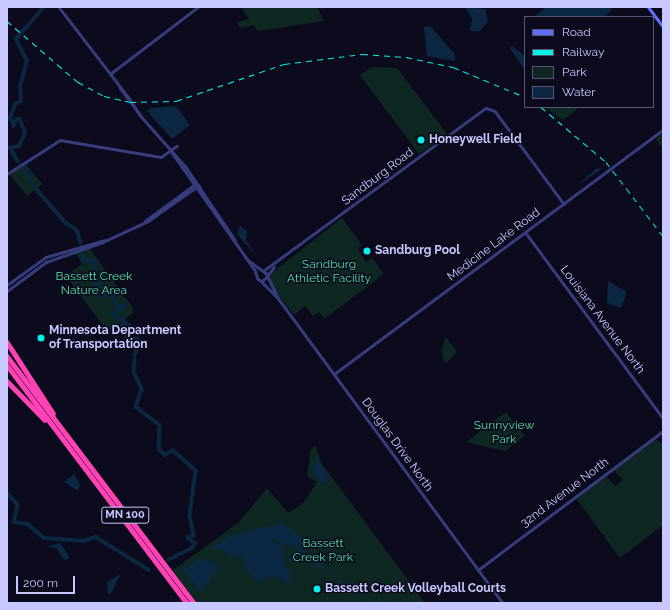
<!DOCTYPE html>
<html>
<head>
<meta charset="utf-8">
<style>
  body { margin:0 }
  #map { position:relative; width:670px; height:610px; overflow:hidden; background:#0c0b1d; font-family:Raleway,sans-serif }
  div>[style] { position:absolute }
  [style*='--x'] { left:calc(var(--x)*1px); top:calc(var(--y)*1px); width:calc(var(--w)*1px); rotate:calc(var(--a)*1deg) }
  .green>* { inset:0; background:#0f2723; transform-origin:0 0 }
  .water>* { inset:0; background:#0b2741 }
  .round { border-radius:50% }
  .stream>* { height:1px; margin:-0.5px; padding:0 0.5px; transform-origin:0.5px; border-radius:0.5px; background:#0b2741 }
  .river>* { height:3.5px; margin:-1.75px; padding:0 1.75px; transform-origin:1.75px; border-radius:1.75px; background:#0b2741 }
  .tertiary>* { height:2.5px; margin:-1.25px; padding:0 1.25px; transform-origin:1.25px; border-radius:1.25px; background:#363c7c }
  .secondary>* { height:3px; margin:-1.5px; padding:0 1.5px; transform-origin:1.5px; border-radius:1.5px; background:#5f6fff }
  .motorway>* { height:4.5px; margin:-2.25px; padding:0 2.25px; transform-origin:2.25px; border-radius:2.25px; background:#ff43b5 }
  .rail>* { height:1px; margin-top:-0.5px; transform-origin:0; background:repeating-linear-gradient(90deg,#00f2eb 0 6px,transparent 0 11px) }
  .dots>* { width:11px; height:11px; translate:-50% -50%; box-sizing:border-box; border:2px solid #0c0b1d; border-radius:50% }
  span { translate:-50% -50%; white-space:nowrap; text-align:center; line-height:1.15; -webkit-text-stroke:3px #0c0b1d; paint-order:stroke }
  .shield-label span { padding:1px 3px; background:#0c0b1d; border:1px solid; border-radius:3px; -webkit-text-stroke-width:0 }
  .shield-label { font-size:11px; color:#c7c8ff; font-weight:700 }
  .poi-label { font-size:12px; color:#c7c8ff; font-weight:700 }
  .left { translate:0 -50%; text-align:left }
  .street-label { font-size:12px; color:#c7c8ff }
  .park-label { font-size:12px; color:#55deaa }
  .frame { position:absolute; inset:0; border:8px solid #c7c8ff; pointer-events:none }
  .legend { position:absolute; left:524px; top:16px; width:130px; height:92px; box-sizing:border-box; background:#0c0b1d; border:1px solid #575777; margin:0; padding:5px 7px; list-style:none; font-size:12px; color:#c7c8ff }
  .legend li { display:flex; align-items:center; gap:8px; height:20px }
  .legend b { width:20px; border:1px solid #575777 }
  .scale { position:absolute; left:16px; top:576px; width:59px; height:18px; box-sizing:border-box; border:2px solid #c7c8ff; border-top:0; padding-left:5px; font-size:12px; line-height:14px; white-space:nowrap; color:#c7c8ff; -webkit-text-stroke:3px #0c0b1d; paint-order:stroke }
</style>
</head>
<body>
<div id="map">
  <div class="green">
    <div style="clip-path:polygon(241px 7px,317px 7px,324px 21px,258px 31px,253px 25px,240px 28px,237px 22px,249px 19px)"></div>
    <div style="clip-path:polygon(372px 67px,397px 68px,447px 134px,419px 154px,360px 75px)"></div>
    <div style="clip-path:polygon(544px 107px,580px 107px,563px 120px)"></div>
    <div style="clip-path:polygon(663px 133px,663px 149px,656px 139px)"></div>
    <div style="left:25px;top:163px;width:27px;height:19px;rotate:51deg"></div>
    <div style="clip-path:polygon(342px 218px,362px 245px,358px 250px,366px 262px,372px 258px,384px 274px,324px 319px,319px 312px,313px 316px,305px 306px,294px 315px,269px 283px,268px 276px)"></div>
    <div style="clip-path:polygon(89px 248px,133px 308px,133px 313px,108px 332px,66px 276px,82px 264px,74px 251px)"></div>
    <div style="clip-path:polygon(446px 337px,457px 352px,445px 364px,441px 351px)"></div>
    <div style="clip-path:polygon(506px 412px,525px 436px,505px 451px,466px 442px)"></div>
    <div style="clip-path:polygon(655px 439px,663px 445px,663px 525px,620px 558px,576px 498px,606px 476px,615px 486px,623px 480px,614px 470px)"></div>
    <div style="clip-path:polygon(315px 445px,322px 464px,425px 603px,196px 603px,172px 571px,239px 522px,267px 488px,288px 513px,303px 503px,317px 482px,307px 476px,311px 450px)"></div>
  </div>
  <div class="water">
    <div style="clip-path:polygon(465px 7px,485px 9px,488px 21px,480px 31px,470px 31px,472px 19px)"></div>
    <div style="clip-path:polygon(546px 7px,610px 7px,612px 10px,604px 17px,534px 17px)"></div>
    <div style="clip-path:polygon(430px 26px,455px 54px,455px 61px,427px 56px,424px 27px)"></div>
    <div style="clip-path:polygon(512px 46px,525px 56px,525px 71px,510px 48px)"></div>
    <div style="clip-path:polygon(176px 106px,190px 125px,172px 139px,147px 111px,151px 108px)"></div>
    <div style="clip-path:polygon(597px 168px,602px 169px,580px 184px,580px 183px)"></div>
    <div style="clip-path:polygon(240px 226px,247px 231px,246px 240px,258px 258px,237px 234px)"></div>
    <div style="clip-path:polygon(608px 281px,627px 292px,621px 308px,607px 303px)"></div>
    <div class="round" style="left:118px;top:323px;width:10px;height:10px"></div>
    <div style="clip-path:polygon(316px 455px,330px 480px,323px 484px,312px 473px)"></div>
    <div style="clip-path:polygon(74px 474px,80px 485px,78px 491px,64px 482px)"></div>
    <div style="clip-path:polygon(283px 523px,304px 540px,300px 550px,294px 546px,281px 545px,274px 537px,272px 540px,285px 550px,283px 562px,295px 554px,305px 562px,286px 561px,285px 567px,293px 576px,287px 583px,274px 576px,259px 582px,245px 569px,241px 556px,226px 556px,224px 550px,210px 548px,228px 536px)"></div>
    <div style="clip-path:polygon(60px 543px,68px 554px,70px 558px,64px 560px,56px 548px,46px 547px)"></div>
    <div style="clip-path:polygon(199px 558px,219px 565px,201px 593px,183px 569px)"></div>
    <div style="clip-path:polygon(121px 574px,111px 593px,108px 595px,107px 582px)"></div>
  </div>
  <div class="stream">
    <div style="--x:320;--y:567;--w:66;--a:33.2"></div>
  </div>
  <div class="river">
    <div style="--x:18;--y:162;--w:16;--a:-120"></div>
    <div style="--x:10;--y:148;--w:9;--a:-13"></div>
    <div style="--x:19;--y:146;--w:14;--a:-65"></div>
    <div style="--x:25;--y:133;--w:14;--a:-111"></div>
    <div style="--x:20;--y:120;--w:3;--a:-162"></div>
    <div style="--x:17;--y:119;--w:8;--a:113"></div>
    <div style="--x:14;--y:126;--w:9;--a:-117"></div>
    <div style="--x:10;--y:118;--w:15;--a:-70"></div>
    <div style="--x:15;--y:104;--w:7;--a:-27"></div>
    <div style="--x:21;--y:101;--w:14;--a:-94"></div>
    <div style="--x:20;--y:87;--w:27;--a:-75"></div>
    <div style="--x:27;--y:61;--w:25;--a:-117"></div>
    <div style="--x:16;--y:39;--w:43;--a:-48.8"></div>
    <div style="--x:22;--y:165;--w:32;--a:58"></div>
    <div style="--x:39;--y:192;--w:41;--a:48.9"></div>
    <div style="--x:66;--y:223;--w:13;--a:32"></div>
    <div style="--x:77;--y:230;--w:13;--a:72"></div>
    <div style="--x:82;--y:251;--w:9;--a:77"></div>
    <div style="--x:84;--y:260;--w:11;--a:5"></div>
    <div style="--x:95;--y:261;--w:21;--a:87"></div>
    <div style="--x:96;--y:282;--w:11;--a:45"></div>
    <div style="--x:104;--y:290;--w:7;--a:117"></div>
    <div style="--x:101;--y:296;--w:12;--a:-5"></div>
    <div style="--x:113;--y:295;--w:12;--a:66"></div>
    <div style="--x:118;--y:306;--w:7;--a:0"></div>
    <div style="--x:125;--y:306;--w:14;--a:144"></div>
    <div style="--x:114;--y:314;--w:19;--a:36"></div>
    <div style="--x:129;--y:325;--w:16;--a:97"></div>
    <div style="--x:127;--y:341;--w:9;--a:-18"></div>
    <div style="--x:136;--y:338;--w:6;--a:45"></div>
    <div style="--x:140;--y:342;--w:15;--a:110"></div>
    <div style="--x:135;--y:360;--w:12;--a:95"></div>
    <div style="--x:134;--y:372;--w:19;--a:65"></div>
    <div style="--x:142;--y:389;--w:19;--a:108"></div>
    <div style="--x:136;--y:407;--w:30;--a:37"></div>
    <div style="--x:160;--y:425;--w:24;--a:92"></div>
    <div style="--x:159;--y:449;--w:8;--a:45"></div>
    <div style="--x:165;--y:455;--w:9;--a:-32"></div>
    <div style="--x:173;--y:450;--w:31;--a:42"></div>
    <div style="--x:196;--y:471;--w:44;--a:97.8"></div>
    <div style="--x:190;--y:515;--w:21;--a:79"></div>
    <div style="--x:194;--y:536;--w:6;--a:162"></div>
    <div style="--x:188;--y:538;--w:9;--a:36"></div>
    <div style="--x:195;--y:543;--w:5;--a:112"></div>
    <div style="--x:193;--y:548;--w:27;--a:153"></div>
    <div style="--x:7;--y:493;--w:16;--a:47"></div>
    <div style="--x:18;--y:505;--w:17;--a:103"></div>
    <div style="--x:14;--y:522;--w:14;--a:8"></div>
    <div style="--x:28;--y:524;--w:21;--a:41"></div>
    <div style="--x:44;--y:538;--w:39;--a:4"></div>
    <div style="--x:83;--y:541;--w:14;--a:-17"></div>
    <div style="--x:96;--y:537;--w:62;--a:31.9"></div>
    <div style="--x:297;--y:546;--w:31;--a:42"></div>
  </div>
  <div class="tertiary">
    <div style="--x:59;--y:7;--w:115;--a:52.4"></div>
    <div style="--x:129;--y:98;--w:20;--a:57"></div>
    <div style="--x:140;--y:115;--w:34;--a:-127"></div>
    <div style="--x:110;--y:74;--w:111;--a:-37.3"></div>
    <div style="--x:140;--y:115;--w:69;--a:48.5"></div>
    <div style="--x:186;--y:167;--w:88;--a:56.1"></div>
    <div style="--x:171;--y:151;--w:146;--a:54.8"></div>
    <div style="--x:255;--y:270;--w:9;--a:72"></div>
    <div style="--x:258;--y:279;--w:4;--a:27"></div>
    <div style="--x:262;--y:281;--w:6;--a:-39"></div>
    <div style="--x:7;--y:174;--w:63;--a:-32.7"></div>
    <div style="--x:60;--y:140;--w:102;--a:9.6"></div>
    <div style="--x:161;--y:157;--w:19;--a:-35"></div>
    <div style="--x:145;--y:221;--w:61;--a:-36.3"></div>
    <div style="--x:526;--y:233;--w:230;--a:53.5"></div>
    <div style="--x:248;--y:260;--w:22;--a:36"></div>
    <div style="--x:266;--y:273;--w:28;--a:64"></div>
    <div style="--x:263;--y:271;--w:276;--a:-36.2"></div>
    <div style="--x:486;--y:108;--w:9;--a:18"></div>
    <div style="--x:495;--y:111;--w:116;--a:53.4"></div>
    <div style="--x:267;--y:276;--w:11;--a:-52"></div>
    <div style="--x:261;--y:281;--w:24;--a:45"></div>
    <div style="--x:278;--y:298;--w:379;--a:53.6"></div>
    <div style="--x:7;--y:285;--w:48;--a:-35.7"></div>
    <div style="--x:46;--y:257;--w:61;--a:-16.1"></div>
    <div style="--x:7;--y:291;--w:49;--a:-36.6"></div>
    <div style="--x:46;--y:262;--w:60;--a:-19.3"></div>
    <div style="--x:103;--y:242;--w:50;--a:-25"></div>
    <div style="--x:148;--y:221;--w:62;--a:-35.2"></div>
    <div style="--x:334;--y:374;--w:410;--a:-36.6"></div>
    <div style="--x:478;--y:570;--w:231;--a:-36.9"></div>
  </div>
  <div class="secondary">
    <div style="--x:648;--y:7;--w:25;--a:53"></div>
  </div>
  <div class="motorway">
    <div style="--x:7;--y:342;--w:85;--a:57.1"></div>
    <div style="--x:7;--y:356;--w:310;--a:52.9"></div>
    <div style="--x:7;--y:365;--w:298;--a:52.9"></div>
    <div style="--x:7;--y:381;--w:54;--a:45.7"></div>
  </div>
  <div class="rail">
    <div style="--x:7;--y:21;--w:94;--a:40.7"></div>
    <div style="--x:78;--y:82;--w:30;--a:28"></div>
    <div style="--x:104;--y:96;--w:27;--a:13"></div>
    <div style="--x:130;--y:102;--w:46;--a:-1.2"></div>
    <div style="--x:176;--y:101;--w:114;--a:-18.9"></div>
    <div style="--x:284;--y:64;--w:79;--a:-7.3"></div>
    <div style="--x:362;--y:54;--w:44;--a:3.9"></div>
    <div style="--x:406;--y:57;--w:48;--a:12"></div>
    <div style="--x:453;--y:67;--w:78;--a:22.6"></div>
    <div style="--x:541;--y:107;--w:85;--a:40.2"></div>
    <div style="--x:606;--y:162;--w:93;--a:52.4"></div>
  </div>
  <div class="dots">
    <div style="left:421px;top:140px;background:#00f2eb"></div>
    <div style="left:367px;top:251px;background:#00f2eb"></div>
    <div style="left:41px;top:338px;background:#00f2eb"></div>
    <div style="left:317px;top:589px;background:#00f2eb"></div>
  </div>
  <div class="shield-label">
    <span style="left:125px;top:515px">MN 100</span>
  </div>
  <div class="poi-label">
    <span class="left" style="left:429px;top:140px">Honeywell Field</span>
    <span class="left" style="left:375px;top:251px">Sandburg Pool</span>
    <span class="left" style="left:49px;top:338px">Minnesota Department<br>of Transportation</span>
    <span class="left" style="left:325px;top:589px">Bassett Creek Volleyball Courts</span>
  </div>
  <div class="street-label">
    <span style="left:378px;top:177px;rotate:-37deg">Sandburg Road</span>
    <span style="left:494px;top:245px;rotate:-37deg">Medicine Lake Road</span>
    <span style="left:602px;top:320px;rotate:53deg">Louisiana Avenue North</span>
    <span style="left:397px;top:445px;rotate:54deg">Douglas Drive North</span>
    <span style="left:565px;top:493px;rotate:-37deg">32nd Avenue North</span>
  </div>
  <div class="park-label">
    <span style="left:329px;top:272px">Sandburg<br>Athletic Facility</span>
    <span style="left:94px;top:284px">Bassett Creek<br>Nature Area</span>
    <span style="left:504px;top:433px">Sunnyview<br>Park</span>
    <span style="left:323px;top:551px">Bassett<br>Creek Park</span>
  </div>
  <div class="frame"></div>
  <ul class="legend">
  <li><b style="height:5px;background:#5f6fff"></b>Road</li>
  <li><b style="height:5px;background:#00f2eb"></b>Railway</li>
  <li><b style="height:11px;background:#0f2723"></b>Park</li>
  <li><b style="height:11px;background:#0b2741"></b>Water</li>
  </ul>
  <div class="scale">200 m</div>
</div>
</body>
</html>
